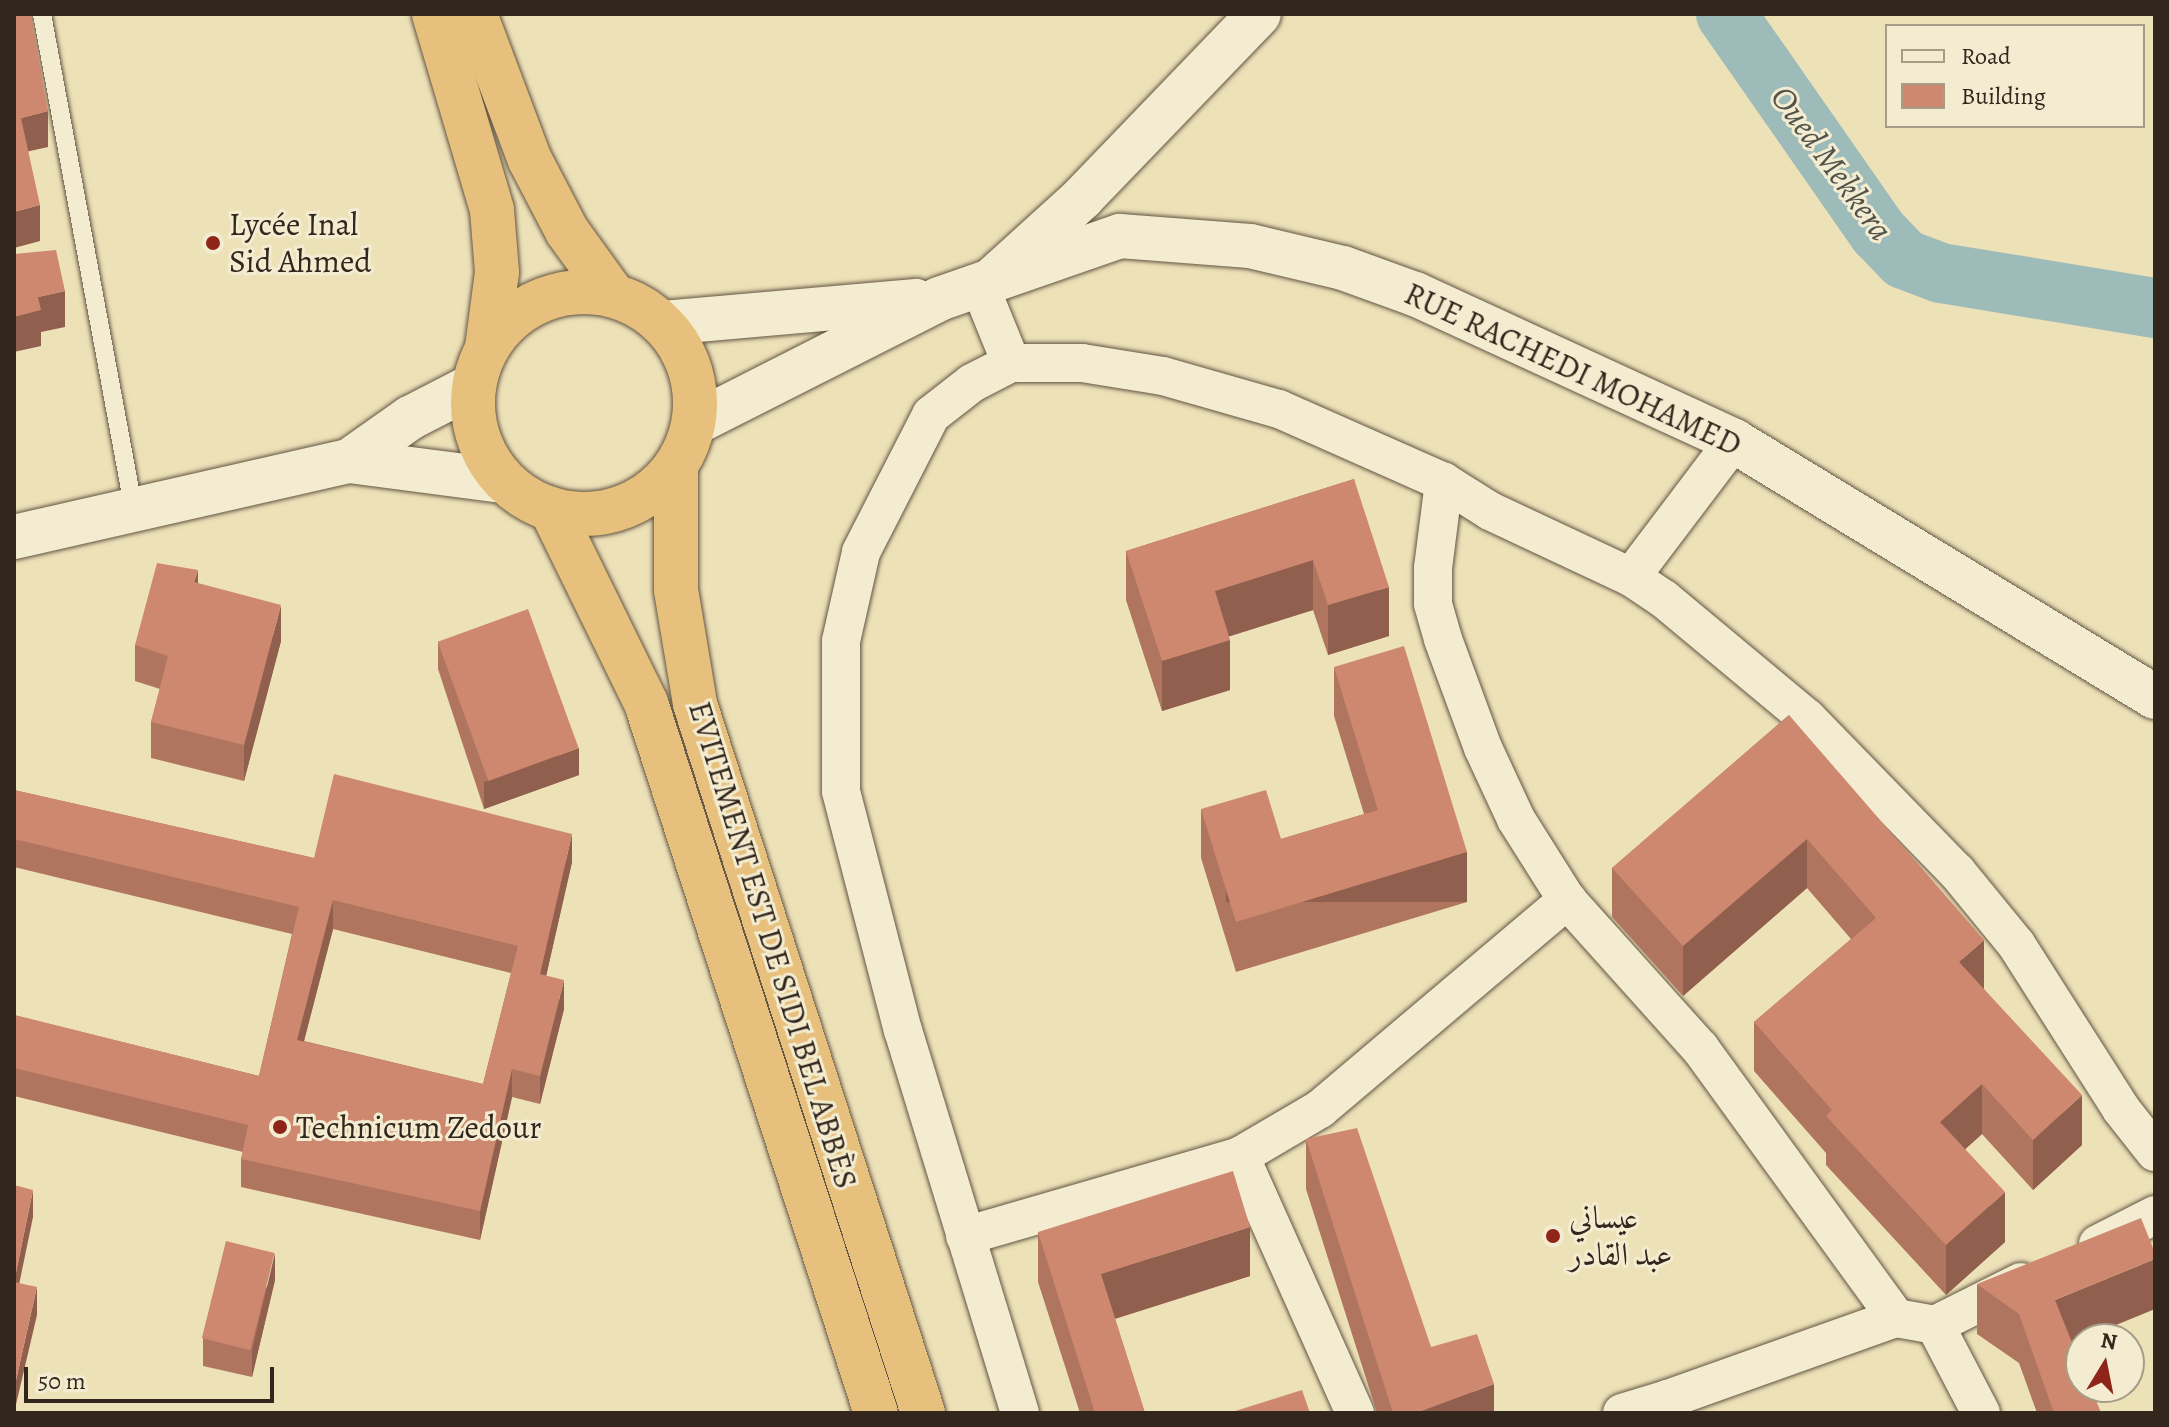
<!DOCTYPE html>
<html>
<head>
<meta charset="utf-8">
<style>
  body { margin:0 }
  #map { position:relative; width:2169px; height:1427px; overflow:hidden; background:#ede1b8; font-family:Alegreya,Amiri,serif }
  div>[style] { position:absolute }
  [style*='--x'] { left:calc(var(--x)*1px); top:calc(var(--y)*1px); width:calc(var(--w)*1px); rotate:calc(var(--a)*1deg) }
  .river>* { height:60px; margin:-30px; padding:0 30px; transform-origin:30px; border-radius:30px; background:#9dbbb9 }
  .roads { filter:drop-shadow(0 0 2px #625543) drop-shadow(0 0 2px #625543) }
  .service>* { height:18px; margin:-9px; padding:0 9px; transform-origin:9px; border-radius:9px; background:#f3ecd1 }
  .minor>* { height:38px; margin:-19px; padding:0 19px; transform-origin:19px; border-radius:19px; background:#f3ecd1 }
  .tertiary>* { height:44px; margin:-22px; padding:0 22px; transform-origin:22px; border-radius:22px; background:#f3ecd1 }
  .secondary>* { height:44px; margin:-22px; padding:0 22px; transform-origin:22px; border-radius:22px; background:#f3ecd1 }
  .trunk>* { height:44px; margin:-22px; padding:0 22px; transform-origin:22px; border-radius:22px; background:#e6c07c }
  .trunk>.ring { margin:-22px; padding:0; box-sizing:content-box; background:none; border:44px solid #e6c07c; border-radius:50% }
  .wall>* { inset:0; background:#b0755f }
  .shaded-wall>* { inset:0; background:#905f4e; transform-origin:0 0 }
  .building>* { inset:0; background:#cd886f; transform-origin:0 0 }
  .dots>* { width:22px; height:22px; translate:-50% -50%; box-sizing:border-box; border:4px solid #f3ecd1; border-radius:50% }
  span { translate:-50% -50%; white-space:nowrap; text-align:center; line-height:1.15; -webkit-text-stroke:6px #f3ecd1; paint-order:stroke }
  .poi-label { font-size:32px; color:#33261c }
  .left { translate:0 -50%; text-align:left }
  .street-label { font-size:32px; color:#33261c }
  .water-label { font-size:34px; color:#53534b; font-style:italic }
  .frame { position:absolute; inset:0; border:16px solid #33261c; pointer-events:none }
  .legend { position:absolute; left:1885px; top:24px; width:260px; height:104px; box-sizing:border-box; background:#f3ecd1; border:2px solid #a69d89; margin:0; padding:10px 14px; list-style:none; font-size:24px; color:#33261c }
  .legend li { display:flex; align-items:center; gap:16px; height:40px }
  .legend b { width:40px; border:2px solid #a69d89 }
  .north { position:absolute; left:2065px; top:1323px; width:80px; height:80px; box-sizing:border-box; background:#f3ecd1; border:2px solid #a69d89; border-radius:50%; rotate:10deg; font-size:22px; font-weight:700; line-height:32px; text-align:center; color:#33261c }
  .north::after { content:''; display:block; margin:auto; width:28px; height:36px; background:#8f2418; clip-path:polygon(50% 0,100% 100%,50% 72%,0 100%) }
  .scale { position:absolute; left:24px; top:1367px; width:250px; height:36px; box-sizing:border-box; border:4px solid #33261c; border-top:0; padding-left:10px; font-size:24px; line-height:28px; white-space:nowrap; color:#33261c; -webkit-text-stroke:6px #f3ecd1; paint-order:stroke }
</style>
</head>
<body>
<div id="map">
  <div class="river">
    <div style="--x:1726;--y:14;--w:267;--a:55.1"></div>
    <div style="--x:1879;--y:233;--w:36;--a:46"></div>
    <div style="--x:1904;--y:259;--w:40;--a:21"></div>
    <div style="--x:1941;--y:273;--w:217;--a:9.3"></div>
  </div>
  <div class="roads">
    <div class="service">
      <div style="--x:42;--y:14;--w:505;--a:79.51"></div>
    </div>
    <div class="minor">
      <div style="--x:979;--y:284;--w:85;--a:67.9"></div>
      <div style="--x:1631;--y:577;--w:171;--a:-52.9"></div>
      <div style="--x:1567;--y:900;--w:199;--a:48.1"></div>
      <div style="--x:1700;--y:1048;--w:334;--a:54"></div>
      <div style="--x:965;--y:1236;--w:286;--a:-16.2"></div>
      <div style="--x:2098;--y:1244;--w:64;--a:-27"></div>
      <div style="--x:1935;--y:1325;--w:99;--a:62.4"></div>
      <div style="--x:1020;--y:1413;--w:400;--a:-107"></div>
      <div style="--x:903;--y:1031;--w:248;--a:-104.5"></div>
      <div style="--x:841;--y:791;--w:150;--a:-90"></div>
      <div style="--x:841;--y:641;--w:91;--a:-77.3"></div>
      <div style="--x:861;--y:552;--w:154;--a:-62.9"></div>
      <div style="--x:931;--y:415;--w:52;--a:-38"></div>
      <div style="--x:972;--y:383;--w:44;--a:-27.1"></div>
      <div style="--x:1011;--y:363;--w:71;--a:0"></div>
      <div style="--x:1082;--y:363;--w:82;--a:9.1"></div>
      <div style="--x:1163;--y:376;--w:121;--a:15.9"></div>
      <div style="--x:1279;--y:409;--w:180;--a:23.9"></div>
      <div style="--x:1444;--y:482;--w:54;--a:32.2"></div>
      <div style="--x:1490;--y:511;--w:156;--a:25.1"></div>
      <div style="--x:1631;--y:577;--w:40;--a:34"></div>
      <div style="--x:1664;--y:599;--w:186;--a:39.8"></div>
      <div style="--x:1807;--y:718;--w:215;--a:45.8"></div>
      <div style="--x:1957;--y:872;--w:93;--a:50.7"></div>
      <div style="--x:2016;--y:944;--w:196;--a:57.5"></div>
      <div style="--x:2121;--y:1109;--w:55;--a:51.7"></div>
      <div style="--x:1355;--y:1413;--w:282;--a:-114.1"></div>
      <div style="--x:1240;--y:1156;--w:93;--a:-30.4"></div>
      <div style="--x:1320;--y:1109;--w:324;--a:-40.2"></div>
      <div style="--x:1567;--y:900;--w:96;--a:-122.2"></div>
      <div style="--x:1516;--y:819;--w:78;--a:-114.9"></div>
      <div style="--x:1483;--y:748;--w:116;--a:-110.2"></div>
      <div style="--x:1443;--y:639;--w:37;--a:-106"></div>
      <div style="--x:1433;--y:603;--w:35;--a:-90"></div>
      <div style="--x:1433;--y:568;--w:87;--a:-82.7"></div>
      <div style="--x:1622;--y:1413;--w:48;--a:-16.9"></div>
      <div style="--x:1673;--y:1413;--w:15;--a:-110"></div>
      <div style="--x:1668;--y:1399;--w:242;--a:-19.6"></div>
      <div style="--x:1896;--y:1318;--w:40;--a:10"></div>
      <div style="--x:1935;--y:1325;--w:96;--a:-26.6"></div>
    </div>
    <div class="tertiary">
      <div style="--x:995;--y:277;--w:118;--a:-42.2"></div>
      <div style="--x:1082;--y:198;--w:255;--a:-46.1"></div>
    </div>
    <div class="secondary">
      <div style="--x:663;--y:323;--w:254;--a:-5"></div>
      <div style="--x:695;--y:423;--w:274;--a:-26.9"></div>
      <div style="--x:939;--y:299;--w:192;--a:-19.2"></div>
      <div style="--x:1120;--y:236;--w:130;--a:4.4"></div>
      <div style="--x:1250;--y:246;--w:96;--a:13.3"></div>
      <div style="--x:1343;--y:268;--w:77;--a:19.9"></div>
      <div style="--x:1415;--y:294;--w:351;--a:24.7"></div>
      <div style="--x:1734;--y:441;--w:493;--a:31.3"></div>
      <div style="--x:349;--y:461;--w:156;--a:7.4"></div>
      <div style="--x:14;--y:537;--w:344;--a:-12.8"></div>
      <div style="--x:349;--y:461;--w:75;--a:-35.2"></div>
      <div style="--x:410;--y:418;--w:72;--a:-27.3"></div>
    </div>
    <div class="trunk">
      <div style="--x:434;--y:14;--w:204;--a:73.5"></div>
      <div style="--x:492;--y:210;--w:62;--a:85.4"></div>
      <div style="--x:497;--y:272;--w:77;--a:97.5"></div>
      <div style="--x:475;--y:14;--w:156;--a:69.4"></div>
      <div style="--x:530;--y:160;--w:80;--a:62.5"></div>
      <div style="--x:567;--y:231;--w:80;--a:54.1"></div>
      <div class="ring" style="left:473px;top:292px;width:178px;height:178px"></div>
      <div style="--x:676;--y:466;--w:124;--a:90"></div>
      <div style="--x:676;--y:590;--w:116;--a:80.5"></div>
      <div style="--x:695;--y:704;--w:745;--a:72.17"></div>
      <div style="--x:551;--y:509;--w:216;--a:63.9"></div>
      <div style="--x:646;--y:703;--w:746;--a:72.05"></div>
    </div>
  </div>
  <div class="wall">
    <div style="clip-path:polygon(1354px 479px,1389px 636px,1328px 655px,1313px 610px,1229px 636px,1230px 690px,1162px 711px,1126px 600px,1126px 551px)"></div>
    <div style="clip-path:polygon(198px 584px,281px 641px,244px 781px,151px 758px,151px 722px,160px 689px,135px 681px,135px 645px)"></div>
    <div style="clip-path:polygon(438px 641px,579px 775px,484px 809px,438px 669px)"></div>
    <div style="clip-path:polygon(1334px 667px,1467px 902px,1236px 972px,1201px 858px,1201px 809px,1281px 839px,1364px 814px,1334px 716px)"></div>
    <div style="clip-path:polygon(1789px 715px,1984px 989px,2082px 1145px,2033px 1190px,1982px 1134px,1965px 1149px,2005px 1242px,1946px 1295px,1826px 1165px,1826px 1153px,1754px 1071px,1754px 1022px,1851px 939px,1807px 888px,1683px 996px,1612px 917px,1612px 868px)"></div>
    <div style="clip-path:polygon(evenodd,14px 790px,314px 858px,572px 862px,546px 976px,564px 1009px,540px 1104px,512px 1097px,480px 1240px,241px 1187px,241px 1159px,243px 1152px,14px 1096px,14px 1015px,259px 1076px,292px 934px,14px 867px,14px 790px,333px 929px,511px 973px,483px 1084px,304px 1041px,333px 929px)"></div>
    <div style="clip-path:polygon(1306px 1139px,1431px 1347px,1494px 1413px,1377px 1413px,1306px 1189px)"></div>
    <div style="clip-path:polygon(1038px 1232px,1250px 1276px,1115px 1319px,1145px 1413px,1080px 1413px,1038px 1282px)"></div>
    <div style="clip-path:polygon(275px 1280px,252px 1377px,203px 1366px,203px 1338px)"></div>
    <div style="clip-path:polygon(1977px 1284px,2072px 1343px,2101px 1413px,2037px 1413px,2019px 1363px,1977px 1334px)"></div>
  </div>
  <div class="shaded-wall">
    <div style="clip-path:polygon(48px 111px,48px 147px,21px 153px,21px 118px)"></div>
    <div style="clip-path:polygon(40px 205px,40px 241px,14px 248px,14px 212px)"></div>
    <div style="clip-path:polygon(65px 291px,65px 327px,41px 332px,41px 346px,14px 352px,14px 317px,38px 297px)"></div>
    <div style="clip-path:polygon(1313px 560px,1313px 610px,1215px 641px,1215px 591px)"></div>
    <div style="clip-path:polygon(198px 570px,198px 605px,194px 582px)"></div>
    <div style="clip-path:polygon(1389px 587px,1389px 636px,1328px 655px,1328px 605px)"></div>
    <div style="clip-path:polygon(281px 605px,281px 641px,244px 781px,244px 745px)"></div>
    <div style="clip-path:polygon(1230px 640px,1230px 690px,1162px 711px,1162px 661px)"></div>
    <div style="clip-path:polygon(579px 748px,579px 775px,484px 809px,484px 782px)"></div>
    <div style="clip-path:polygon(572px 834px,572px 862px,540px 1003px,540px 974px)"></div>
    <div style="clip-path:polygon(1807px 839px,1807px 888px,1683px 996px,1683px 946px)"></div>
    <div style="left:1467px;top:852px;width:50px;height:241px;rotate:90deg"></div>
    <div style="clip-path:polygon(333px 900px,333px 929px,297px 1068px,297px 1040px)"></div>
    <div style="clip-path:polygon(1984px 940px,1984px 990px,1959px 962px)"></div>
    <div style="clip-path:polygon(564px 980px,564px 1009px,540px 1104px,540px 1076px)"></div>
    <div style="clip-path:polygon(512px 1069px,512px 1097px,480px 1240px,480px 1211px)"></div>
    <div style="clip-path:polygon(1982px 1084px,1982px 1134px,1940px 1172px,1940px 1122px)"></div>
    <div style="clip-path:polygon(2082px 1095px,2082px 1145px,2033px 1190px,2033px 1140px)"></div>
    <div style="clip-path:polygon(33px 1190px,33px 1217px,14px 1309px,14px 1282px)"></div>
    <div style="clip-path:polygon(2005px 1192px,2005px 1242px,1946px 1295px,1946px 1245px)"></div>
    <div style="clip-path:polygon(1250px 1227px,1250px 1276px,1101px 1323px,1101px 1274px)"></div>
    <div style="clip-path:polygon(275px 1253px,275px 1280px,252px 1377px,252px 1350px)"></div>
    <div style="clip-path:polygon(2155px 1259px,2155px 1309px,2055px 1350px,2055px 1300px)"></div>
    <div style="clip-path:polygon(37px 1287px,37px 1315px,14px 1413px,14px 1389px)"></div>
    <div style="clip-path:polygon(1494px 1384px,1494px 1413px,1416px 1413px)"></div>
  </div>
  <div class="building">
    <div style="clip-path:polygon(14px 14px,31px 14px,48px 111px,21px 118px,40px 205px,14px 212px)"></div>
    <div style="clip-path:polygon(56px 250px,65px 291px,38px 297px,41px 310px,14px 317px,14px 254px)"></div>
    <div style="clip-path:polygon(1354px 479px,1389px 587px,1328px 605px,1313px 560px,1215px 591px,1230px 640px,1162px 661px,1126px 551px)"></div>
    <div style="clip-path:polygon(157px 563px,198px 570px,194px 582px,281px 605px,244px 745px,151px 722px,168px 656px,135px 645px)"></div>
    <div style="left:528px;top:609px;width:148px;height:96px;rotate:70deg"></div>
    <div style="clip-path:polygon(1404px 646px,1467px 852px,1236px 922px,1201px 809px,1266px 790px,1281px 839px,1378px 810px,1334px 667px)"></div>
    <div style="clip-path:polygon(1789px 715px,1984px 940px,1959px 962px,2082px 1095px,2033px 1140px,1982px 1084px,1940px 1122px,2005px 1192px,1946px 1245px,1826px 1116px,1832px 1110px,1754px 1022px,1876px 918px,1807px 839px,1683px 946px,1612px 868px)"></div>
    <div style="clip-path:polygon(evenodd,334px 774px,572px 834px,540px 974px,564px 980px,540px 1076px,512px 1069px,480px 1211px,241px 1159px,248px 1125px,14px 1068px,14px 1015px,259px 1076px,299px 907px,14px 839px,14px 790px,314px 858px,334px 774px,333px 900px,518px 946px,483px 1084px,297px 1040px,333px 900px)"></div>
    <div style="clip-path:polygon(1357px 1128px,1431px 1347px,1477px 1334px,1494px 1384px,1416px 1413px,1393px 1413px,1306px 1139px)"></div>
    <div style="clip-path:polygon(1233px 1171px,1250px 1227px,1101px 1274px,1145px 1413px,1095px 1413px,1038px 1232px)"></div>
    <div style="clip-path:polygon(14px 1185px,33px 1190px,14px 1282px,37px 1287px,14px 1389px)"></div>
    <div style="clip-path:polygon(2141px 1218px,2155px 1253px,2155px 1259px,2055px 1300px,2081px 1365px,2081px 1387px,2090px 1387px,2101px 1413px,2054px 1413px,2019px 1314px,1977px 1284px)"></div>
    <div style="left:226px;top:1241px;width:50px;height:100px;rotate:14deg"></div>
    <div style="clip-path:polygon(1302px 1390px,1310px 1413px,1229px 1413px)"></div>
  </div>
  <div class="dots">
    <div style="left:213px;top:243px;background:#8f2418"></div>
    <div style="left:280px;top:1127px;background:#8f2418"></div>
    <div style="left:1553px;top:1236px;background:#8f2418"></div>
  </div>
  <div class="poi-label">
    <span class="left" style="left:229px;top:243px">Lycée Inal<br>Sid Ahmed</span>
    <span class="left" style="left:296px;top:1127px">Technicum Zedour</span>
    <span class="left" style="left:1569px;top:1236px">عيساني<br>عبد القادر</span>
  </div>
  <div class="street-label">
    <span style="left:1573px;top:369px;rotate:25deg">RUE RACHEDI MOHAMED</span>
    <span style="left:773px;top:945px;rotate:73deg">EVITEMENT EST DE SIDI BEL ABBÈS</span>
  </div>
  <div class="water-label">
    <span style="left:1832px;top:163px;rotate:54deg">Oued Mekkera</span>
  </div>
  <div class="frame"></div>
  <ul class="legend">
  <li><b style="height:10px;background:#f3ecd1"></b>Road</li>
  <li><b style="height:22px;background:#cd886f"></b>Building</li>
  </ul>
  <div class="north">N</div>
  <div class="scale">50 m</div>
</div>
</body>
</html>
